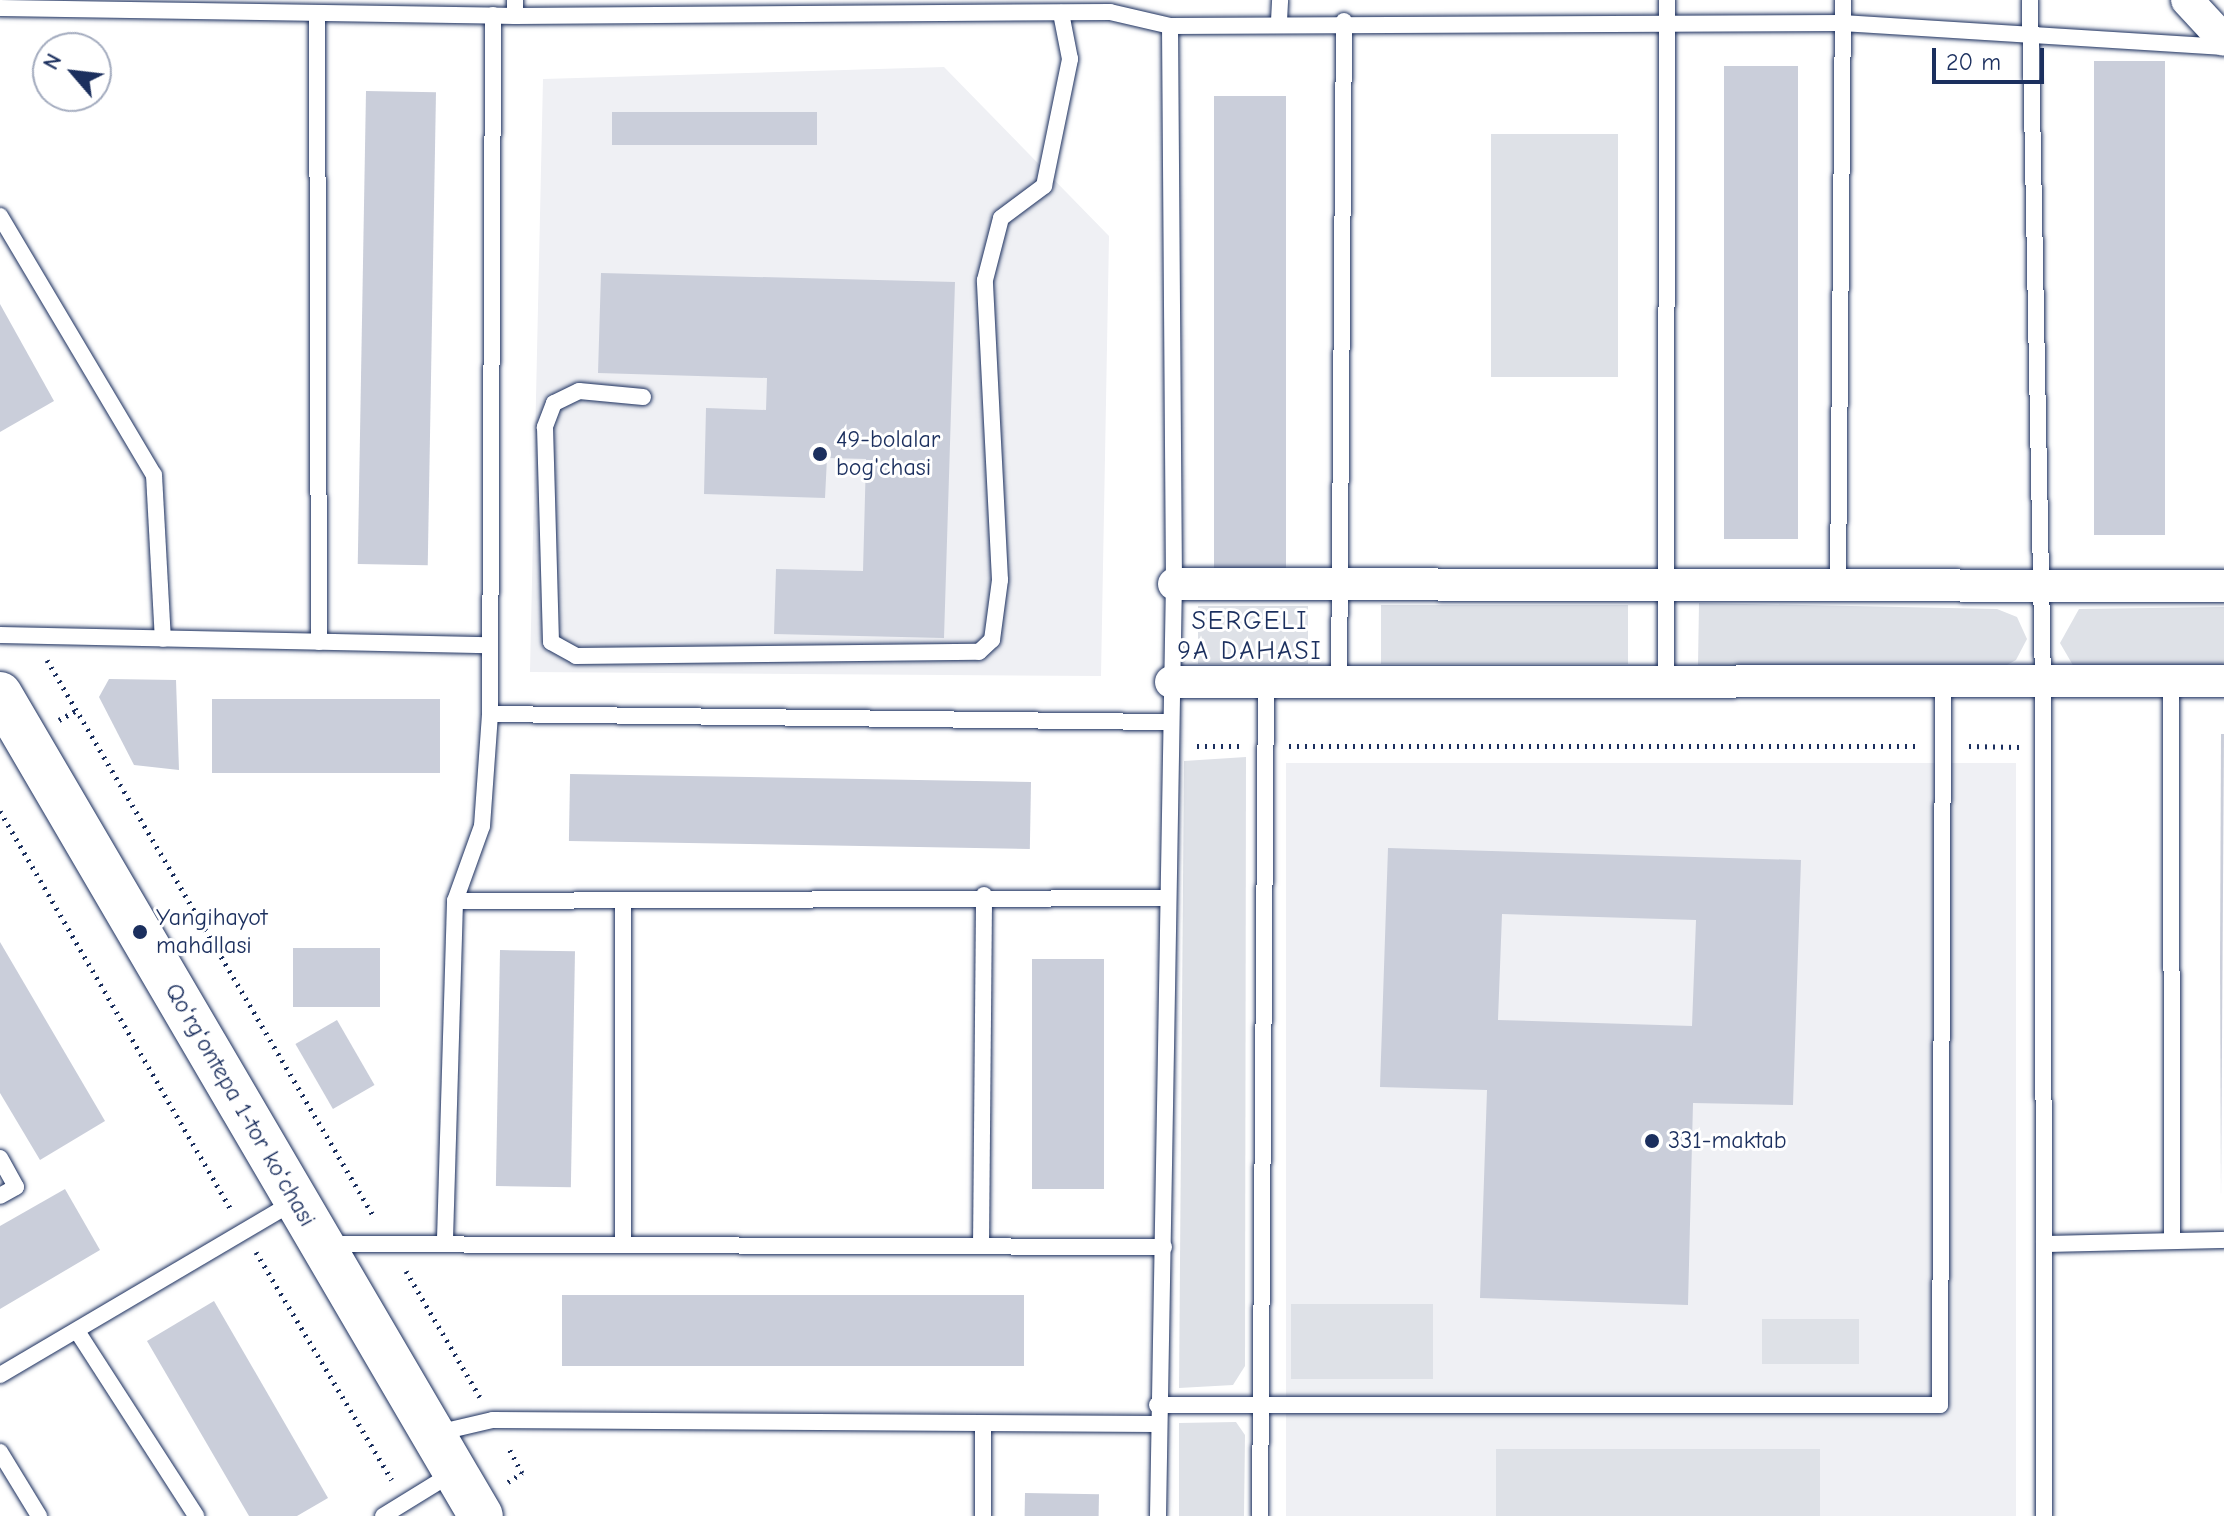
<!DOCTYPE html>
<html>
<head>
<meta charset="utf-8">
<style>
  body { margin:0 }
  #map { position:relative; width:2224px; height:1516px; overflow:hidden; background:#fff; font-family:"Comic Neue",sans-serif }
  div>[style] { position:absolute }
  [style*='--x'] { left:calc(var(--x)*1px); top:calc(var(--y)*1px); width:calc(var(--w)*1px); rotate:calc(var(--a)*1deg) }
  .built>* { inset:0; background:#eff0f4; transform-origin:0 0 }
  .green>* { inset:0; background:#dee1e7; transform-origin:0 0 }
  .building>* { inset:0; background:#caceda; transform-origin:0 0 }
  .path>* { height:5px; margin-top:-2.5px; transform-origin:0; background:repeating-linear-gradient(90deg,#1b2f5e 0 2px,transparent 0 8px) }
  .roads { filter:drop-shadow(0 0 2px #1b2f5e) drop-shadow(0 0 2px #1b2f5e) }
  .lane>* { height:16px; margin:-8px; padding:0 8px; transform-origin:8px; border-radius:8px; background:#fff }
  .street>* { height:32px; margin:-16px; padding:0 16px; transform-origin:16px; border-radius:16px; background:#fff }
  .secondary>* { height:44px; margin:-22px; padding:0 22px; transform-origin:22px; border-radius:22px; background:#fff }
  .dots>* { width:22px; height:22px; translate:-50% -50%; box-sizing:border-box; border:4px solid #fff; border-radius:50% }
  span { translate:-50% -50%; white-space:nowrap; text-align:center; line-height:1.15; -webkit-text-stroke:6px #fff; paint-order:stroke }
  .poi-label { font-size:24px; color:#1b2f5e }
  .left { translate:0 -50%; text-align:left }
  .street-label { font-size:24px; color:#1b2f5e }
  .neighbourhood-label { font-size:26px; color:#1b2f5e; letter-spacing:2px }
  .north { position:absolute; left:32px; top:32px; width:80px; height:80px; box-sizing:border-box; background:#fff; border:2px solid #a4acbf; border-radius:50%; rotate:298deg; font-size:22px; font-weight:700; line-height:32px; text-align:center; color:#1b2f5e }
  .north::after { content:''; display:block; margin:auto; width:28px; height:36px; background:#1b2f5e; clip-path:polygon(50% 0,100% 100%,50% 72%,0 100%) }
  .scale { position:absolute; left:1932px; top:48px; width:112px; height:36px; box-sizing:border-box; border:4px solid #1b2f5e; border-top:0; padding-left:10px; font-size:24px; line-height:28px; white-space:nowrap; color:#1b2f5e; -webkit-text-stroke:6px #fff; paint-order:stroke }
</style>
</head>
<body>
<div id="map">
  <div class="built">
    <div style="clip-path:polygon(944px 67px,1109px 236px,1101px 676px,530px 672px,543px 79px)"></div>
    <div style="left:2016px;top:763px;width:753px;height:730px;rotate:90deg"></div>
  </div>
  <div class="green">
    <div style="left:1491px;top:134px;width:127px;height:243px"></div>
    <div style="clip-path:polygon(1699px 603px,1997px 609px,2017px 617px,2027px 639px,2016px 660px,1996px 671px,1698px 665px)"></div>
    <div style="left:1381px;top:605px;width:247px;height:59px"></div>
    <div style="left:1198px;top:606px;width:110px;height:58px"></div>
    <div style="clip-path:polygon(2224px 607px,2224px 668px,2074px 667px,2060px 643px,2079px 609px)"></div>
    <div style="clip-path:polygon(1246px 757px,1245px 1366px,1233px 1385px,1179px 1388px,1184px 761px)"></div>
    <div style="left:1433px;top:1304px;width:75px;height:142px;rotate:90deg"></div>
    <div style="left:1762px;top:1319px;width:97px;height:45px"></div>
    <div style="clip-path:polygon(1236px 1422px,1245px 1435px,1244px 1516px,1179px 1516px,1179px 1423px)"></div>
    <div style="left:1820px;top:1449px;width:67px;height:324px;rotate:90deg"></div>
  </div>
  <div class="building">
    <div style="left:2094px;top:61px;width:71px;height:474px"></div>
    <div style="left:1724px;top:66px;width:74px;height:473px"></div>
    <div style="left:366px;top:91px;width:70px;height:473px;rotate:1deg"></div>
    <div style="left:1214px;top:96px;width:72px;height:472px"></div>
    <div style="left:612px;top:112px;width:205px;height:33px"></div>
    <div style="clip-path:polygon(601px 273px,955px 282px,944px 638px,774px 634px,776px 569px,863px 571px,866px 459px,827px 458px,825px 498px,704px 494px,706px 408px,766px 410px,767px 378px,598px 373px)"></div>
    <div style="clip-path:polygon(0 304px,54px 401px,0 432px)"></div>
    <div style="clip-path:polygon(109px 679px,176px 680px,179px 770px,134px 765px,99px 697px)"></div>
    <div style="left:212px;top:699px;width:228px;height:74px"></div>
    <div style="clip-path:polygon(2221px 734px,2224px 734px,2221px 1199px,2220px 962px)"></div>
    <div style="left:1031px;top:782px;width:67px;height:461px;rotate:91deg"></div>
    <div style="clip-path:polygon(evenodd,1388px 848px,1801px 860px,1793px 1105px,1693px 1103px,1688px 1305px,1480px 1298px,1487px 1090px,1380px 1087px,1388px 848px,1502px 914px,1696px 920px,1692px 1026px,1498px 1020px,1502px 914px)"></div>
    <div style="clip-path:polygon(0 942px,105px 1121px,40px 1160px,0 1093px)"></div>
    <div style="left:293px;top:948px;width:87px;height:59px"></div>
    <div style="left:500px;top:950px;width:75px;height:236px;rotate:1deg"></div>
    <div style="left:1032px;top:959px;width:72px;height:230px"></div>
    <div style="left:337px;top:1020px;width:75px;height:48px;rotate:60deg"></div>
    <div style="clip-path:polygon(65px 1189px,100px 1250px,0 1309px,0 1226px)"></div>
    <div style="left:562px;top:1295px;width:462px;height:71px"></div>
    <div style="clip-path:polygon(214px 1301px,328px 1498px,297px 1516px,249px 1516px,147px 1341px)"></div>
    <div style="left:1025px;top:1493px;width:74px;height:23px;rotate:1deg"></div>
  </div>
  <div class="path">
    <div style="--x:47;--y:660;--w:646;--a:59.58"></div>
    <div style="--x:59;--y:720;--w:21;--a:-29"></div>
    <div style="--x:1197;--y:746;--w:42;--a:0"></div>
    <div style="--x:1289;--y:746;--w:630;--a:0"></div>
    <div style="--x:1969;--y:746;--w:50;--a:1.1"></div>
    <div style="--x:0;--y:811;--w:460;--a:59.9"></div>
    <div style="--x:256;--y:1252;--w:265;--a:59.2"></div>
    <div style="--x:406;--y:1271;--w:146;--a:59.6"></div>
    <div style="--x:508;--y:1482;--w:17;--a:-33"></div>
    <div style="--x:522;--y:1473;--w:30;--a:-118"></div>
  </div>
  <div class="roads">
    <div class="lane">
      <div style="--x:2030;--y:0;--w:685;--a:88.91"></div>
      <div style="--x:2043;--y:685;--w:831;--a:89.93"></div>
      <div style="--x:0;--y:8;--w:515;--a:0.89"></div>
      <div style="--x:515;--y:16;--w:595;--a:-0.39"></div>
      <div style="--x:1110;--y:12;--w:62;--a:13.1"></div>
      <div style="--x:1170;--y:26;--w:672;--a:-0.26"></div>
      <div style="--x:1842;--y:23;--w:383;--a:3.6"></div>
      <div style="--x:317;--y:15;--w:627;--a:89.82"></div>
      <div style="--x:515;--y:16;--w:16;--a:-90"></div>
      <div style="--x:1279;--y:21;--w:21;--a:-87"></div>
      <div style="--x:0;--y:216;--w:301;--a:59.3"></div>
      <div style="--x:154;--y:475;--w:164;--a:86.9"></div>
      <div style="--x:643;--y:397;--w:64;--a:-174.6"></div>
      <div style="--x:579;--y:391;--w:28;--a:154"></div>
      <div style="--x:554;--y:403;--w:26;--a:111"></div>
      <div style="--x:545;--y:427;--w:215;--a:88.4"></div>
      <div style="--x:551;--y:642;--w:29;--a:29"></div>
      <div style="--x:576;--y:656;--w:403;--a:-0.6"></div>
      <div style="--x:979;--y:652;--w:18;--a:-43"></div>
      <div style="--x:992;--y:640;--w:61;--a:-82.4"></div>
      <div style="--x:1000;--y:580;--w:300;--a:-92.9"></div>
      <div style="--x:985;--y:280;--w:64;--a:-75.5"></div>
      <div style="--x:1001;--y:218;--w:54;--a:-36.7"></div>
      <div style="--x:1044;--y:186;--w:130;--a:-78.4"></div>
      <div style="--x:1070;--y:59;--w:47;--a:-101.1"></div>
      <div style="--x:1838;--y:585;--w:585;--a:-89.51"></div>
      <div style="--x:0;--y:635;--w:489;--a:1.2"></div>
      <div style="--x:2171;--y:682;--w:559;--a:89.9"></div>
      <div style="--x:1666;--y:684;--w:684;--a:-89.92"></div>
      <div style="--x:1339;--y:685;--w:664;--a:-89.57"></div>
      <div style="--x:490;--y:714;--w:679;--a:0.68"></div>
      <div style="--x:455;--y:901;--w:711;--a:-0.24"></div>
      <div style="--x:0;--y:1158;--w:33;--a:61"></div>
      <div style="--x:16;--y:1187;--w:18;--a:151"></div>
      <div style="--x:445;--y:1239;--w:338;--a:-88.3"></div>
      <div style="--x:455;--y:901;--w:80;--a:-70.2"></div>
      <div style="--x:482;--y:826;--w:112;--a:-85.9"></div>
      <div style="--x:490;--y:714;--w:699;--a:-89.75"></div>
      <div style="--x:326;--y:1244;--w:838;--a:0.21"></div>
      <div style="--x:2044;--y:1244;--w:180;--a:-1.3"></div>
      <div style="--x:623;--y:1245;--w:341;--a:-90"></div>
      <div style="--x:981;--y:1246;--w:351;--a:-89.5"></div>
      <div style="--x:77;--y:1331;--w:220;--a:57.2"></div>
      <div style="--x:0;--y:1375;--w:342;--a:-30.5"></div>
      <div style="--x:1157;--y:1405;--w:783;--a:0"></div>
      <div style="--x:1940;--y:1405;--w:720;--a:-89.76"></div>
      <div style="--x:437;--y:1433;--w:57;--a:-13.1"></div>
      <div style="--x:493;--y:1420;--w:664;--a:0.35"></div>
      <div style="--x:0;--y:1452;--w:75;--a:58.6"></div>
      <div style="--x:383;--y:1516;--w:82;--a:-31.6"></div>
      <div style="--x:983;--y:1516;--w:88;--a:-90"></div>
      <div style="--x:1158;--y:1516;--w:932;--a:-89.02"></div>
      <div style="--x:1174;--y:584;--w:558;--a:-90.41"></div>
      <div style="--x:1260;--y:1516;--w:831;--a:-89.59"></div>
    </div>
    <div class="street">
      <div style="--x:2187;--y:0;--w:54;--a:47.2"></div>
      <div style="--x:1174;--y:584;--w:1050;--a:0.11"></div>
      <div style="--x:1171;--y:682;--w:1053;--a:-0.05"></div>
    </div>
    <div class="secondary">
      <div style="--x:0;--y:694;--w:952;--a:59.67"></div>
    </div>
  </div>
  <div class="dots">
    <div style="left:820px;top:454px;background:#1b2f5e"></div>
    <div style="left:140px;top:932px;background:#1b2f5e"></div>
    <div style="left:1652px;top:1141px;background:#1b2f5e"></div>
  </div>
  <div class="poi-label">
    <span class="left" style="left:836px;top:454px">49-bolalar<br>bog'chasi</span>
    <span class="left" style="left:156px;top:932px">Yangihayot<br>mahallasi</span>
    <span class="left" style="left:1668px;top:1141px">331-maktab</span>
  </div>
  <div class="street-label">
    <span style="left:240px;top:1105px;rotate:60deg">Qoʻrgʻontepa 1-tor koʻchasi</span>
  </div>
  <div class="neighbourhood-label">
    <span style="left:1250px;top:637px">SERGELI<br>9A DAHASI</span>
  </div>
  <div class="north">N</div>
  <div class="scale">20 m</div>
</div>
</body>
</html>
